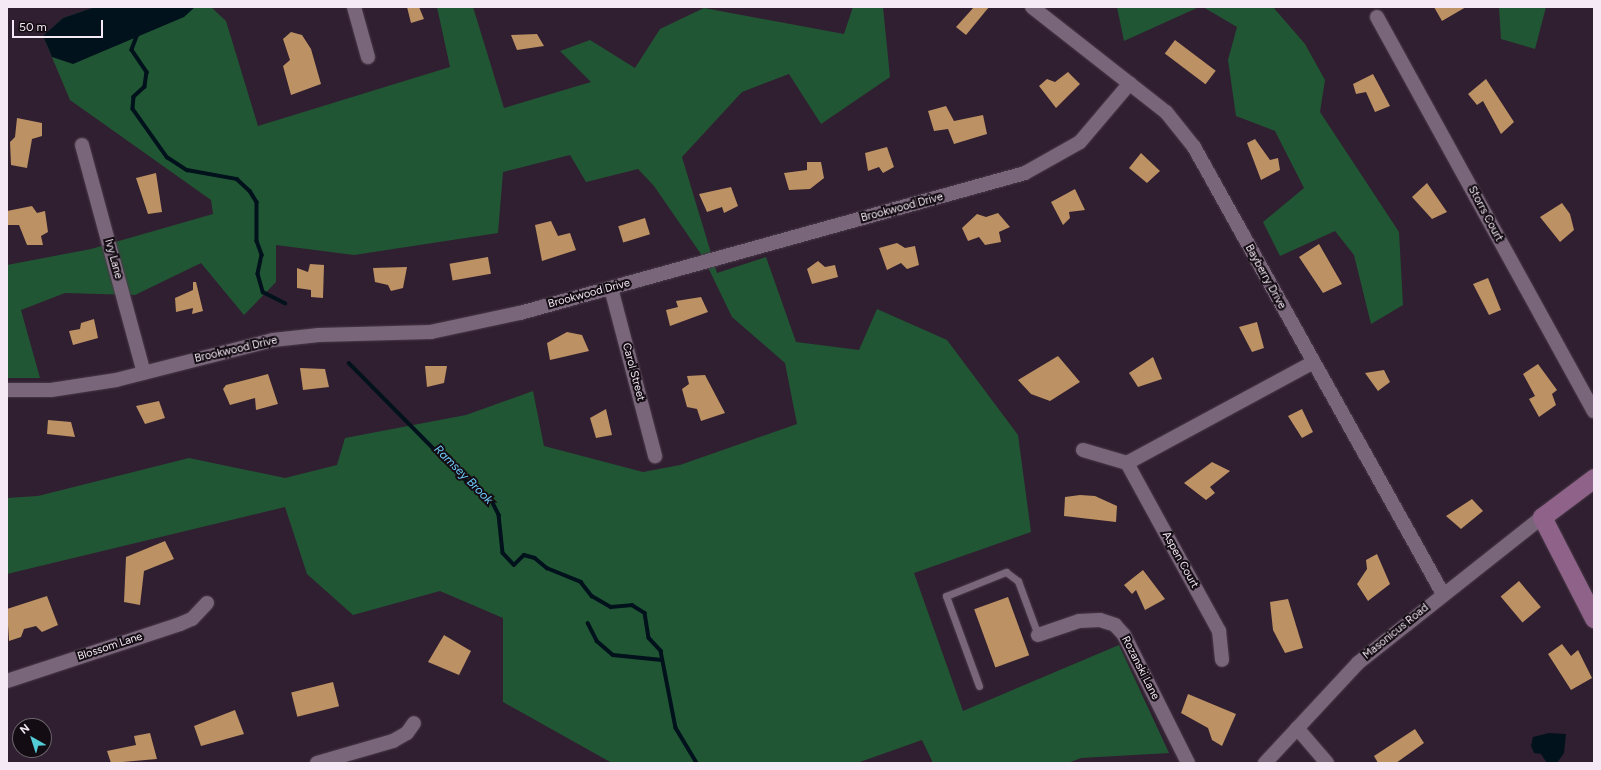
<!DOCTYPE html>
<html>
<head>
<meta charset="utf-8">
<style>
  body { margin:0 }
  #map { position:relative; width:1601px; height:770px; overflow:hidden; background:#301f30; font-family:Figtree,sans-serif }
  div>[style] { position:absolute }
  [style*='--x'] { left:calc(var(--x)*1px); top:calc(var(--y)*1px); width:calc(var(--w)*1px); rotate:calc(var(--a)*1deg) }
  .forest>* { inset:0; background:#215634 }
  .water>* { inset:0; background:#01121c }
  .stream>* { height:3.5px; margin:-1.75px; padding:0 1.75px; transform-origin:1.75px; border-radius:1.75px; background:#01121c }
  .building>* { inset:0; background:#bc9163; transform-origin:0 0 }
  .roads { filter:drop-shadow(0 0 1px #483a48) drop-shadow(0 0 1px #483a48) }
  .lane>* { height:7px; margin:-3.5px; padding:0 3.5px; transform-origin:3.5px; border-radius:3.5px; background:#7a667a }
  .street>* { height:14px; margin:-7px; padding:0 7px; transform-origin:7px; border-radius:7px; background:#7a667a }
  .secondary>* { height:19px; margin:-9.5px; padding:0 9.5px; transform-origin:9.5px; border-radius:9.5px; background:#8f6289 }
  span { translate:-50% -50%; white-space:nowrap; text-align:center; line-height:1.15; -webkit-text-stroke:4px #130c13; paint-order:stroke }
  .street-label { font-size:11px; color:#f4e9f4 }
  .water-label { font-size:12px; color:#6fccfb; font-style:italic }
  .frame { position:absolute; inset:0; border:8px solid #f4e9f4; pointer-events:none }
  .north { position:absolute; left:12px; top:718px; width:40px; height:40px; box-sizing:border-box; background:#130c13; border:1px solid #6d646d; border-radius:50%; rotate:321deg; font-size:11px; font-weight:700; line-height:16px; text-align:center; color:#f4e9f4 }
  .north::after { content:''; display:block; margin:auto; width:14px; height:18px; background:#52ccd6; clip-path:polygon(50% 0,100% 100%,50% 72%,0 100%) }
  .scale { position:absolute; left:12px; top:20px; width:91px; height:18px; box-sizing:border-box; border:2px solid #f4e9f4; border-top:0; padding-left:5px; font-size:12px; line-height:14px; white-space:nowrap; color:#f4e9f4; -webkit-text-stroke:3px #130c13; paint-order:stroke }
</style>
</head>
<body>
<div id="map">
  <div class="forest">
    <div style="clip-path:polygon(95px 7px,211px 7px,226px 21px,258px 126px,450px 67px,437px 7px,473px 7px,504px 108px,591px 82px,560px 51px,590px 40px,635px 68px,660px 29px,704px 8px,844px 34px,853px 7px,883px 7px,890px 77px,821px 124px,789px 74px,742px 92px,682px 157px,717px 273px,766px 257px,796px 342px,859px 350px,877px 309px,947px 340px,1018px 435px,1031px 532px,914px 573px,963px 711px,1119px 645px,1169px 753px,1081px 758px,1068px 763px,933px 763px,922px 740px,857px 763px,612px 763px,503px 702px,503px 618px,440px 591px,353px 615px,307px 574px,285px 507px,7px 574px,7px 498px,38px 496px,189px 458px,285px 478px,337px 465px,345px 438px,466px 415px,533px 391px,544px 446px,643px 472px,680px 465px,797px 424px,785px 363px,732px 317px,703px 257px,654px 186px,638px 169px,586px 182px,570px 155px,503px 172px,498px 233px,354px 255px,276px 245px,276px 282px,244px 315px,201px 263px,135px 295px,65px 293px,21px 310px,40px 378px,7px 378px,7px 265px,91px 249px,213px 214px,211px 200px,70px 100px,43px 36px,63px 18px)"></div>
    <div style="clip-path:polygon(1117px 7px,1199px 7px,1124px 41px)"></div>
    <div style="clip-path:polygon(1203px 7px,1273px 7px,1305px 44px,1325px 80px,1320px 112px,1399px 232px,1403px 305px,1371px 324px,1354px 255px,1335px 231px,1280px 256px,1263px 222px,1304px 188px,1275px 131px,1236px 116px,1228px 60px,1237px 27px)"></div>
    <div style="clip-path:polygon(1499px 7px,1546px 7px,1535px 49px,1501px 39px)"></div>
  </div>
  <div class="water">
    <div style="clip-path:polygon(95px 7px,195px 7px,184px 17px,73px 64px,52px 57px,43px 36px,63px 18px)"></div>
    <div style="clip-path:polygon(1549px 733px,1566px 734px,1564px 753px,1557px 763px,1547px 763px,1541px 754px,1534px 753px,1531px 746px,1533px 737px)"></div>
  </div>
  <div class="stream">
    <div style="--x:138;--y:34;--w:17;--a:111"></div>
    <div style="--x:132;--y:50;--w:27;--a:56"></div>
    <div style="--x:147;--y:72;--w:15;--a:98"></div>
    <div style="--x:145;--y:87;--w:15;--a:138"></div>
    <div style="--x:134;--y:97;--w:12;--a:95"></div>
    <div style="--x:133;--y:109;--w:59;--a:54.7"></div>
    <div style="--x:167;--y:157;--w:24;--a:33"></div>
    <div style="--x:187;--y:170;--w:51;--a:10.2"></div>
    <div style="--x:237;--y:179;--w:18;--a:43"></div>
    <div style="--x:250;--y:191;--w:13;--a:58"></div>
    <div style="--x:257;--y:202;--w:39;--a:90"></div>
    <div style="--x:257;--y:241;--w:15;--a:70"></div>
    <div style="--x:262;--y:255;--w:19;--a:102"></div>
    <div style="--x:258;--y:274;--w:19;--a:74"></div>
    <div style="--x:263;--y:292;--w:25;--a:27"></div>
    <div style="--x:349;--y:363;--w:161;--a:45.3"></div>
    <div style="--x:462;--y:477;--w:38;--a:39"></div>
    <div style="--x:492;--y:501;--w:16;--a:63"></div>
    <div style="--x:499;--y:515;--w:38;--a:84"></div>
    <div style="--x:503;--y:553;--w:16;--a:47"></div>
    <div style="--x:514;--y:565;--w:14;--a:-45"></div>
    <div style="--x:524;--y:555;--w:11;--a:15"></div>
    <div style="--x:535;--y:558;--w:16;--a:40"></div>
    <div style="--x:547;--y:568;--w:37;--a:22"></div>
    <div style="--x:581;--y:582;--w:18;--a:52"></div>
    <div style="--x:592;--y:596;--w:22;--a:30"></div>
    <div style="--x:611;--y:607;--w:21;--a:-5"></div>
    <div style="--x:632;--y:605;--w:15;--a:32"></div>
    <div style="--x:645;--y:613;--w:25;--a:81"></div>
    <div style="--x:649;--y:638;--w:18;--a:47"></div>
    <div style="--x:661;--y:651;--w:78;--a:79"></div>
    <div style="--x:676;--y:728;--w:41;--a:59"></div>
    <div style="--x:588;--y:623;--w:20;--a:63"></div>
    <div style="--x:597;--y:641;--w:21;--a:41"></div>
    <div style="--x:613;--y:655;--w:49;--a:5.8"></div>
  </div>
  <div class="building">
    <div style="clip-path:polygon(407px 7px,419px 7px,424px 19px,411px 23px)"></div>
    <div style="clip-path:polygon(974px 7px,989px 7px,966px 35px,956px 27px)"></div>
    <div style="clip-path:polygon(1434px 7px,1466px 7px,1442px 21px)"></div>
    <div style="clip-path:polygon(291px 32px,302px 35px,311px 49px,321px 84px,291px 95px,283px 66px,290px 60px,283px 39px)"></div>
    <div style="clip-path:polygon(537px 34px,544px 46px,517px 50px,511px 35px)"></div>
    <div style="left:1175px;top:40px;width:51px;height:17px;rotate:37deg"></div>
    <div style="clip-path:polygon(1068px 72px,1080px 84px,1056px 108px,1039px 86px,1047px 79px,1055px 82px)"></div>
    <div style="clip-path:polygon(1373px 74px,1390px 106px,1375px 112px,1366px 92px,1356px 94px,1353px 84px)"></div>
    <div style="clip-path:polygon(1486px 79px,1514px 122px,1501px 134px,1483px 101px,1477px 105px,1468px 94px)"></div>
    <div style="clip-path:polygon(946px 106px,954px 121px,983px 115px,987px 134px,954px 144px,948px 129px,934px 131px,928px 111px)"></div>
    <div style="clip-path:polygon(17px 118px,42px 123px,42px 136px,32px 139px,27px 168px,11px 165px,10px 142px,15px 137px)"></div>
    <div style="clip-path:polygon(1255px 139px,1270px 160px,1278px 158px,1280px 170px,1261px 180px,1247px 143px)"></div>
    <div style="clip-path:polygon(887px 147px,894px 167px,883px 173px,879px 167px,868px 171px,865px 153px)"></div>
    <div style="clip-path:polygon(1141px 153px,1160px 171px,1147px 183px,1129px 168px)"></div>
    <div style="clip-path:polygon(807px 162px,821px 162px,824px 178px,810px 189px,789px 190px,784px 173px,807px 170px)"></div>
    <div style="clip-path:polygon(156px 173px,162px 212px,148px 214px,136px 178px)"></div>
    <div style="clip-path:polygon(1427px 183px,1447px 212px,1432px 219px,1412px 197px)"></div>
    <div style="clip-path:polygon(731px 187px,738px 206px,724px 213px,722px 207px,707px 212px,699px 194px)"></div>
    <div style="clip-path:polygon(1075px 189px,1085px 210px,1069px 212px,1070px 218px,1063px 225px,1051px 202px)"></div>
    <div style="clip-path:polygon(1562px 203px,1570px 214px,1574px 230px,1560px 242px,1540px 217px)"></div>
    <div style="clip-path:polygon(32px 206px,37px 213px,45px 211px,48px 232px,41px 236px,43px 245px,27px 245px,19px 225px,7px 225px,7px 211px)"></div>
    <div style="clip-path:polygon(998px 213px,1010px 227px,999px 232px,1001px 242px,985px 245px,979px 237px,968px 241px,962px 228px,977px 214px,986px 217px)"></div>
    <div style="left:645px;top:218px;width:17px;height:28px;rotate:73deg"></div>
    <div style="clip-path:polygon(551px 221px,558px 236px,570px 233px,576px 250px,542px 261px,535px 225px)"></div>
    <div style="clip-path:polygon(897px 243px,905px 248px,915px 246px,919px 265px,907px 269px,901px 263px,887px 270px,879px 248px)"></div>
    <div style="clip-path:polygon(1319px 244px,1342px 284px,1323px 293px,1299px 257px)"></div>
    <div style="left:488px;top:257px;width:17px;height:39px;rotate:80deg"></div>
    <div style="clip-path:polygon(818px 261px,825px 267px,835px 265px,838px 277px,812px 284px,807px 269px)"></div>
    <div style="clip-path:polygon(310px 264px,324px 265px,323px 298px,311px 297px,311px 290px,297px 288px,297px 268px,308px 272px)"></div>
    <div style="clip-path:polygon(407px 267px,403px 288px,391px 291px,388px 285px,375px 282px,373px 268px)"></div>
    <div style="clip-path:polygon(1488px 278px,1501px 310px,1489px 315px,1473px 284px)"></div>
    <div style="clip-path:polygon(193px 282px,196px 282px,203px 311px,192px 314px,193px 308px,176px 312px,175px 298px,193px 290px)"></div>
    <div style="clip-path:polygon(701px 297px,708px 312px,670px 326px,666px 310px,678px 307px,676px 301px)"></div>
    <div style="clip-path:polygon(94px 319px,98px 338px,73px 345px,69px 331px,80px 329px,81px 323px)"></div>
    <div style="clip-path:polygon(1257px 322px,1264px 348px,1252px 352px,1239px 327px)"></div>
    <div style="clip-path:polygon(567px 332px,582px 335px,589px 351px,550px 360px,547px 343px)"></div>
    <div style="clip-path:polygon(1058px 356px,1080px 382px,1050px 401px,1031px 394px,1018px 380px)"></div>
    <div style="clip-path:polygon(1153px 357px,1162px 379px,1138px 387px,1129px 373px)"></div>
    <div style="clip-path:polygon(1538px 364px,1557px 390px,1552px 394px,1556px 405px,1539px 417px,1529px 399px,1535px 396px,1523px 374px)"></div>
    <div style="clip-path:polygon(425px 366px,447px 366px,444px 383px,427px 387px)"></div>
    <div style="clip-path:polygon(300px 368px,325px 369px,329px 387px,303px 390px)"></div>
    <div style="clip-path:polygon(1384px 370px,1390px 382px,1378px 391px,1365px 373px)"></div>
    <div style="clip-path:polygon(268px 374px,278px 404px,256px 410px,255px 398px,230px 405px,223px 389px,226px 385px)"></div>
    <div style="clip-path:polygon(705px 375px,725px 413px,701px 421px,697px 409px,687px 407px,682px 389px,689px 384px,687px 376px)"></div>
    <div style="clip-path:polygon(159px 401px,165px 418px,145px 424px,136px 406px)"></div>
    <div style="clip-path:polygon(606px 409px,612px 435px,596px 438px,590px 418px)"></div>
    <div style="clip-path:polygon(1302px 409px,1313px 432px,1302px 438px,1288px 416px)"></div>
    <div style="clip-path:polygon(48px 420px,71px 422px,75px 437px,47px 434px)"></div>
    <div style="clip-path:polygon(1212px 462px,1230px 471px,1210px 487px,1215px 493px,1206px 500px,1184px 483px)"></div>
    <div style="clip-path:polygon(1080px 495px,1095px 496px,1117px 506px,1116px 522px,1064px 516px,1065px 497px)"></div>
    <div style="clip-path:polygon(1472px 499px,1483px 511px,1461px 529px,1446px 516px)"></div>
    <div style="clip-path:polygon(165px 541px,174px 559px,144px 571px,140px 605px,124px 602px,126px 557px)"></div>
    <div style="clip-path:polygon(1377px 554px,1390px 584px,1368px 601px,1357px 584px,1367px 569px,1366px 560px)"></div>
    <div style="clip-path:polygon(1143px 570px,1165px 599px,1145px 610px,1136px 590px,1132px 594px,1124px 585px)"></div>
    <div style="left:1519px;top:581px;width:34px;height:24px;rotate:50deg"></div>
    <div style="clip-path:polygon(47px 596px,58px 625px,42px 632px,36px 626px,24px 629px,21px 637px,9px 641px,7px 609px)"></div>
    <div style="left:1008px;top:597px;width:62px;height:36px;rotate:70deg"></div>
    <div style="clip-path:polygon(1288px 599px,1303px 648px,1285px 653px,1273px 630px,1270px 602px)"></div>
    <div style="clip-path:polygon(444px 635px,471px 651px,459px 675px,428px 662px)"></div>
    <div style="clip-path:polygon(1562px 644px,1571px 656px,1578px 650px,1592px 678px,1571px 690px,1548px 654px)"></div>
    <div style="left:333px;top:682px;width:25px;height:43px;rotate:76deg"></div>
    <div style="clip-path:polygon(1188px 694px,1236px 714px,1222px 746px,1212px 740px,1208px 728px,1181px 713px)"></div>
    <div style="clip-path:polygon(235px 710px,244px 734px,201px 746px,194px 726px)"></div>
    <div style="clip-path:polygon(1415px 729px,1424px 743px,1396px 763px,1378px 763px,1374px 756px)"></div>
    <div style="clip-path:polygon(150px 733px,157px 759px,111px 763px,107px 751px,136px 745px,134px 736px)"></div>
  </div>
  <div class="roads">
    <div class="lane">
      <div style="--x:979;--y:686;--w:96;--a:-110.1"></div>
      <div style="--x:946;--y:596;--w:65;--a:-21.8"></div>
      <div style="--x:1006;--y:572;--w:15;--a:37"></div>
      <div style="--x:1018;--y:581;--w:58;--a:69.7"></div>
    </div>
    <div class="street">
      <div style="--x:354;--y:7;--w:52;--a:74.4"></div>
      <div style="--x:1032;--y:7;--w:170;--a:38.1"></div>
      <div style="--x:1166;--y:112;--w:45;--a:51.3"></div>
      <div style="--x:1194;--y:147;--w:512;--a:60.88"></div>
      <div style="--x:1377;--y:17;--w:450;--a:61.2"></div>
      <div style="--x:82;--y:145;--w:236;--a:74.8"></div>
      <div style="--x:611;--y:288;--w:174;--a:75.3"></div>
      <div style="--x:7;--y:390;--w:44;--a:0"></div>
      <div style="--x:51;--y:390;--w:66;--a:-8.7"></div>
      <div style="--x:116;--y:380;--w:162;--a:-14.3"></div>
      <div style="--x:273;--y:340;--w:46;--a:-6.2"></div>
      <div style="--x:319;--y:335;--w:112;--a:-1.5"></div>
      <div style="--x:431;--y:332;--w:91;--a:-12.1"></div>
      <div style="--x:520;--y:313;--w:524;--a:-15.49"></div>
      <div style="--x:1025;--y:173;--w:63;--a:-29.4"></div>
      <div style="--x:1080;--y:142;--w:77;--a:-49.7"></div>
      <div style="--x:1083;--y:450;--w:46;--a:16.5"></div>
      <div style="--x:1127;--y:463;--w:210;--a:-28.4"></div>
      <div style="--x:1127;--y:463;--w:192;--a:61.3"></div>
      <div style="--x:1219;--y:631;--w:29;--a:84"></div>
      <div style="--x:1038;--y:635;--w:43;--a:-18.9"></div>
      <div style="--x:1079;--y:621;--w:21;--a:-3"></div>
      <div style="--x:1100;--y:620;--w:16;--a:18"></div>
      <div style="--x:1115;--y:625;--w:13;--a:48"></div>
      <div style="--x:1124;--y:635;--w:143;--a:63.4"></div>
      <div style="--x:7;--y:681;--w:182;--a:-18.2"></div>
      <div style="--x:180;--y:624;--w:13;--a:-23"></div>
      <div style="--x:192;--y:619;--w:22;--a:-47"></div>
      <div style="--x:1297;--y:728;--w:46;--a:49.4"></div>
      <div style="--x:317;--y:763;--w:79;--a:-16.1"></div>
      <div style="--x:393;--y:741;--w:16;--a:-30"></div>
      <div style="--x:407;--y:733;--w:12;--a:-55"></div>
      <div style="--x:1265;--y:763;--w:137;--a:-47.1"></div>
      <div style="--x:1358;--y:663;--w:235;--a:-38.4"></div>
    </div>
    <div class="secondary">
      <div style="--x:1594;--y:478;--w:65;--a:143.1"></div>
      <div style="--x:1542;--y:517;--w:114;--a:62.8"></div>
    </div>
  </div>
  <div class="street-label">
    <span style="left:902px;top:208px;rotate:-15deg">Brookwood Drive</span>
    <span style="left:1485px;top:214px;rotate:62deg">Storrs Court</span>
    <span style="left:113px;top:259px;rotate:75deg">Ivy Lane</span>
    <span style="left:1265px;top:277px;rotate:61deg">Bayberry Drive</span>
    <span style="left:589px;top:294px;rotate:-15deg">Brookwood Drive</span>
    <span style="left:236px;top:350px;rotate:-13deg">Brookwood Drive</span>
    <span style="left:633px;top:372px;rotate:75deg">Carol Street</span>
    <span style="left:1180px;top:560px;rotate:61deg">Aspen Court</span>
    <span style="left:1396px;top:632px;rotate:-39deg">Masonicus Road</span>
    <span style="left:110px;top:647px;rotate:-18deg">Blossom Lane</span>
    <span style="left:1140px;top:668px;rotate:63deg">Rozanski Lane</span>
  </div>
  <div class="water-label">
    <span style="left:463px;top:475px;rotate:45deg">Ramsey Brook</span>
  </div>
  <div class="frame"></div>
  <div class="north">N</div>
  <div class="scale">50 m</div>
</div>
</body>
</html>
